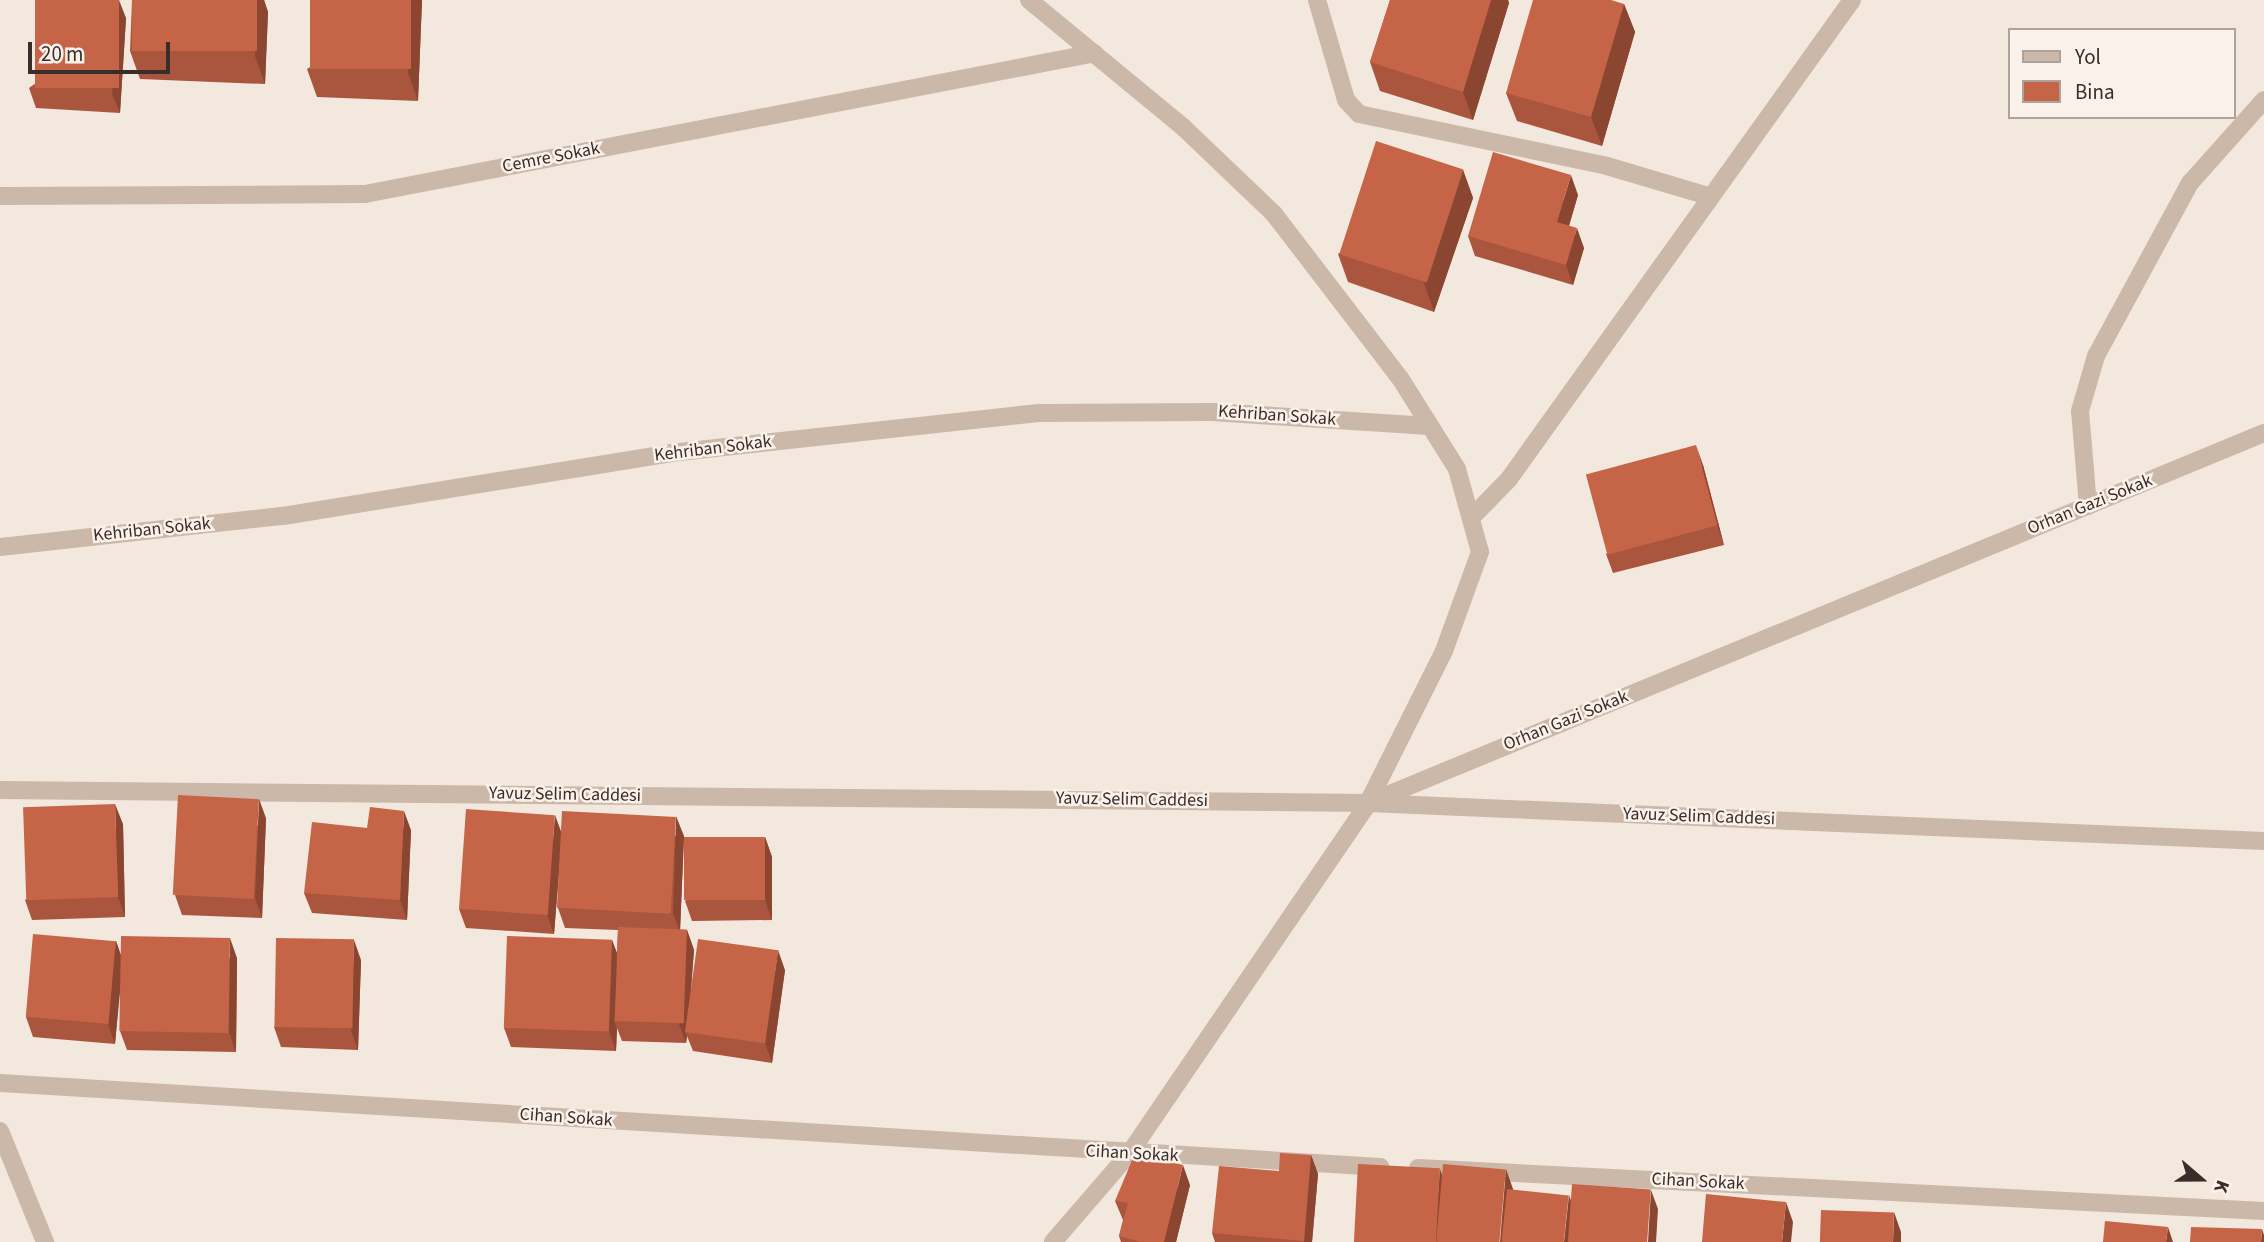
<!DOCTYPE html>
<html>
<head>
<meta charset="utf-8">
<style>
  body { margin:0 }
  #map { position:relative; width:2264px; height:1242px; overflow:hidden; background:#f2e8dd; font-family:"Source Sans 3",sans-serif }
  div>[style] { position:absolute }
  [style*='--x'] { left:calc(var(--x)*1px); top:calc(var(--y)*1px); width:calc(var(--w)*1px); rotate:calc(var(--a)*1deg) }
  .minor>* { height:18px; margin:-9px; padding:0 9px; transform-origin:9px; border-radius:9px; background:#cbb8a9 }
  .wall>* { inset:0; background:#aa563e }
  .shaded-wall>* { inset:0; background:#8b4632 }
  .building>* { inset:0; background:#c66448; transform-origin:0 0 }
  span { translate:-50% -50%; white-space:nowrap; text-align:center; line-height:1.15; -webkit-text-stroke:5px #faf2ea; paint-order:stroke }
  .street-label { font-size:18px; color:#382d29 }
  .legend { position:absolute; left:2008px; top:28px; width:228px; height:91px; box-sizing:border-box; background:#faf2ea; border:2px solid #aca39d; margin:0; padding:9px 12px; list-style:none; font-size:21px; color:#382d29 }
  .legend li { display:flex; align-items:center; gap:14px; height:35px }
  .legend b { width:35px; border:2px solid #aca39d }
  .north { position:absolute; left:2166px; top:1144px; width:70px; height:70px; -webkit-text-stroke:5px #faf2ea; paint-order:stroke; rotate:110deg; font-size:19px; font-weight:700; line-height:28px; text-align:center; color:#382d29 }
  .north::after { content:''; display:block; margin:auto; width:24px; height:32px; background:#382d29; clip-path:polygon(50% 0,100% 100%,50% 72%,0 100%) }
  .scale { position:absolute; left:28px; top:42px; width:142px; height:32px; box-sizing:border-box; border:4px solid #382d29; border-top:0; padding-left:9px; font-size:21px; line-height:24px; white-space:nowrap; color:#382d29; -webkit-text-stroke:5px #faf2ea; paint-order:stroke }
</style>
</head>
<body>
<div id="map">
  <div class="minor">
    <div style="--x:1029;--y:0;--w:200;--a:39.5"></div>
    <div style="--x:1183;--y:127;--w:126;--a:43.7"></div>
    <div style="--x:1274;--y:214;--w:207;--a:52.5"></div>
    <div style="--x:1400;--y:378;--w:107;--a:57.9"></div>
    <div style="--x:1457;--y:469;--w:86;--a:74.5"></div>
    <div style="--x:1480;--y:552;--w:105;--a:110"></div>
    <div style="--x:1444;--y:651;--w:170;--a:116.6"></div>
    <div style="--x:1317;--y:0;--w:104;--a:73.8"></div>
    <div style="--x:1346;--y:100;--w:19;--a:47"></div>
    <div style="--x:1359;--y:114;--w:253;--a:11.8"></div>
    <div style="--x:1607;--y:166;--w:105;--a:16.5"></div>
    <div style="--x:0;--y:196;--w:365;--a:-0.3"></div>
    <div style="--x:365;--y:194;--w:743;--a:-10.93"></div>
    <div style="--x:2088;--y:506;--w:95;--a:-94.8"></div>
    <div style="--x:2080;--y:411;--w:57;--a:-73.8"></div>
    <div style="--x:2096;--y:356;--w:197;--a:-61.5"></div>
    <div style="--x:2190;--y:183;--w:111;--a:-48.3"></div>
    <div style="--x:1471;--y:518;--w:54;--a:-45.7"></div>
    <div style="--x:1509;--y:479;--w:589;--a:-54.39"></div>
    <div style="--x:0;--y:547;--w:285;--a:-6.3"></div>
    <div style="--x:283;--y:516;--w:392;--a:-9.2"></div>
    <div style="--x:670;--y:453;--w:373;--a:-6.2"></div>
    <div style="--x:1041;--y:413;--w:171;--a:-0.3"></div>
    <div style="--x:1212;--y:412;--w:218;--a:3.7"></div>
    <div style="--x:0;--y:790;--w:1368;--a:0.54"></div>
    <div style="--x:1368;--y:803;--w:897;--a:2.43"></div>
    <div style="--x:0;--y:1083;--w:1383;--a:3.48"></div>
    <div style="--x:0;--y:1131;--w:120;--a:67.9"></div>
    <div style="--x:1418;--y:1168;--w:847;--a:2.91"></div>
    <div style="--x:1053;--y:1242;--w:116;--a:-49.2"></div>
    <div style="--x:1129;--y:1154;--w:425;--a:-55.7"></div>
    <div style="--x:1368;--y:803;--w:969;--a:-22.44"></div>
  </div>
  <div class="wall">
    <div style="clip-path:polygon(132px 0,264px 0,268px 12px,265px 84px,140px 79px,130px 51px)"></div>
    <div style="clip-path:polygon(422px 0,418px 101px,317px 97px,307px 69px)"></div>
    <div style="clip-path:polygon(1390px 0,1508px 0,1509px 3px,1473px 120px,1380px 91px,1370px 62px)"></div>
    <div style="clip-path:polygon(1624px 4px,1635px 32px,1602px 146px,1517px 121px,1506px 93px)"></div>
    <div style="clip-path:polygon(126px 18px,120px 113px,36px 108px,29px 88px)"></div>
    <div style="clip-path:polygon(1463px 170px,1473px 198px,1434px 312px,1348px 282px,1338px 254px)"></div>
    <div style="clip-path:polygon(1578px 195px,1569px 226px,1584px 248px,1573px 285px,1475px 256px,1468px 236px)"></div>
    <div style="clip-path:polygon(1703px 465px,1724px 545px,1613px 573px,1606px 554px)"></div>
    <div style="clip-path:polygon(266px 818px,262px 918px,182px 915px,175px 895px)"></div>
    <div style="clip-path:polygon(123px 824px,125px 917px,32px 920px,25px 900px)"></div>
    <div style="clip-path:polygon(367px 828px,411px 830px,407px 920px,312px 913px,304px 893px)"></div>
    <div style="clip-path:polygon(561px 834px,684px 836px,680px 930px,687px 930px,694px 950px,691px 993px,785px 970px,772px 1063px,693px 1051px,687px 1036px,686px 1043px,622px 1041px,617px 1028px,616px 1051px,511px 1047px,504px 1028px,612px 940px,617px 953px,618px 930px,565px 928px,558px 908px,561px 847px,554px 934px,466px 928px,459px 909px)"></div>
    <div style="clip-path:polygon(765px 837px,772px 857px,772px 920px,692px 921px,685px 901px)"></div>
    <div style="clip-path:polygon(116px 941px,121px 956px,237px 958px,236px 1052px,127px 1050px,120px 1031px,120px 986px,115px 1044px,33px 1037px,26px 1017px)"></div>
    <div style="clip-path:polygon(361px 960px,358px 1050px,281px 1047px,274px 1027px)"></div>
    <div style="clip-path:polygon(1311px 1155px,1318px 1174px,1312px 1242px,1215px 1242px,1212px 1233px,1279px 1171px)"></div>
    <div style="clip-path:polygon(1190px 1185px,1176px 1242px,1121px 1242px,1119px 1236px,1123px 1220px,1115px 1201px)"></div>
  </div>
  <div class="shaded-wall">
    <div style="clip-path:polygon(119px 0,126px 18px,120px 113px,112px 94px)"></div>
    <div style="clip-path:polygon(257px 0,264px 0,268px 12px,265px 84px,255px 56px)"></div>
    <div style="clip-path:polygon(411px 0,422px 0,418px 101px,408px 73px)"></div>
    <div style="clip-path:polygon(1491px 0,1508px 0,1509px 3px,1473px 120px,1463px 92px)"></div>
    <div style="clip-path:polygon(1624px 4px,1635px 32px,1602px 146px,1591px 117px)"></div>
    <div style="clip-path:polygon(1463px 170px,1473px 198px,1434px 312px,1424px 283px)"></div>
    <div style="clip-path:polygon(1571px 175px,1578px 195px,1564px 242px,1557px 222px)"></div>
    <div style="clip-path:polygon(1577px 228px,1584px 248px,1573px 285px,1566px 265px)"></div>
    <div style="clip-path:polygon(1696px 445px,1703px 465px,1724px 545px,1717px 525px)"></div>
    <div style="clip-path:polygon(259px 799px,266px 818px,262px 918px,255px 898px)"></div>
    <div style="clip-path:polygon(115px 804px,123px 824px,125px 917px,118px 897px)"></div>
    <div style="clip-path:polygon(404px 811px,411px 830px,407px 920px,400px 900px)"></div>
    <div style="clip-path:polygon(555px 815px,562px 834px,554px 934px,547px 915px)"></div>
    <div style="clip-path:polygon(676px 816px,684px 836px,680px 932px,673px 913px)"></div>
    <div style="clip-path:polygon(765px 837px,772px 857px,772px 920px,765px 900px)"></div>
    <div style="clip-path:polygon(687px 930px,694px 950px,687px 1032px,685px 1032px,687px 1036px,686px 1043px,679px 1024px)"></div>
    <div style="clip-path:polygon(230px 938px,237px 958px,236px 1052px,229px 1032px)"></div>
    <div style="clip-path:polygon(354px 940px,361px 960px,358px 1050px,351px 1030px)"></div>
    <div style="clip-path:polygon(612px 940px,619px 959px,614px 1021px,617px 1028px,616px 1051px,609px 1031px)"></div>
    <div style="clip-path:polygon(116px 941px,123px 961px,115px 1044px,108px 1024px)"></div>
    <div style="clip-path:polygon(778px 950px,785px 970px,772px 1063px,765px 1043px)"></div>
    <div style="clip-path:polygon(1311px 1155px,1318px 1174px,1312px 1242px,1304px 1242px)"></div>
    <div style="clip-path:polygon(1183px 1165px,1190px 1185px,1176px 1242px,1164px 1242px)"></div>
    <div style="clip-path:polygon(1440px 1169px,1447px 1189px,1443px 1242px,1434px 1242px)"></div>
    <div style="clip-path:polygon(1506px 1169px,1513px 1189px,1509px 1242px,1500px 1242px)"></div>
    <div style="clip-path:polygon(1651px 1190px,1658px 1209px,1656px 1242px,1648px 1242px)"></div>
    <div style="clip-path:polygon(1569px 1195px,1576px 1215px,1573px 1242px,1564px 1242px)"></div>
    <div style="clip-path:polygon(1786px 1202px,1793px 1222px,1791px 1242px,1782px 1242px)"></div>
    <div style="clip-path:polygon(1894px 1212px,1901px 1232px,1901px 1242px,1893px 1242px)"></div>
    <div style="clip-path:polygon(2168px 1227px,2173px 1242px,2166px 1242px)"></div>
    <div style="clip-path:polygon(2262px 1229px,2264px 1235px,2264px 1242px,2261px 1242px)"></div>
  </div>
  <div class="building">
    <div style="left:35px;top:0;width:84px;height:88px"></div>
    <div style="left:132px;top:0;width:125px;height:51px"></div>
    <div style="left:310px;top:0;width:101px;height:69px"></div>
    <div style="clip-path:polygon(1390px 0,1491px 0,1463px 92px,1370px 62px)"></div>
    <div style="clip-path:polygon(1533px 0,1611px 0,1624px 4px,1591px 117px,1506px 93px)"></div>
    <div style="left:1376px;top:141px;width:92px;height:119px;rotate:18deg"></div>
    <div style="clip-path:polygon(1493px 152px,1571px 175px,1557px 222px,1577px 228px,1566px 265px,1468px 236px)"></div>
    <div style="left:1696px;top:445px;width:83px;height:114px;rotate:75deg"></div>
    <div style="left:178px;top:795px;width:81px;height:100px;rotate:3deg"></div>
    <div style="left:115px;top:804px;width:93px;height:92px;rotate:88deg"></div>
    <div style="clip-path:polygon(370px 807px,404px 811px,400px 900px,304px 893px,312px 822px,367px 828px)"></div>
    <div style="left:466px;top:809px;width:89px;height:100px;rotate:4deg"></div>
    <div style="left:562px;top:811px;width:114px;height:97px;rotate:3deg"></div>
    <div style="left:765px;top:837px;width:63px;height:81px;rotate:90deg"></div>
    <div style="left:618px;top:927px;width:69px;height:94px;rotate:2deg"></div>
    <div style="left:33px;top:934px;width:83px;height:83px;rotate:5deg"></div>
    <div style="left:121px;top:936px;width:109px;height:95px;rotate:1deg"></div>
    <div style="left:507px;top:936px;width:105px;height:92px;rotate:2deg"></div>
    <div style="left:276px;top:938px;width:78px;height:89px;rotate:1deg"></div>
    <div style="left:698px;top:939px;width:81px;height:94px;rotate:8deg"></div>
    <div style="clip-path:polygon(1135px 1153px,1183px 1165px,1164px 1242px,1141px 1242px,1119px 1236px,1128px 1203px,1115px 1201px)"></div>
    <div style="clip-path:polygon(1280px 1153px,1311px 1155px,1304px 1241px,1212px 1233px,1219px 1166px,1279px 1171px)"></div>
    <div style="left:1358px;top:1164px;width:82px;height:78px;rotate:3deg"></div>
    <div style="left:1443px;top:1164px;width:63px;height:78px;rotate:5deg"></div>
    <div style="left:1572px;top:1184px;width:79px;height:58px;rotate:4deg"></div>
    <div style="left:1507px;top:1189px;width:62px;height:53px;rotate:6deg"></div>
    <div style="clip-path:polygon(1706px 1194px,1786px 1202px,1782px 1242px,1702px 1242px)"></div>
    <div style="left:1821px;top:1210px;width:73px;height:32px;rotate:2deg"></div>
    <div style="clip-path:polygon(2105px 1221px,2168px 1227px,2166px 1242px,2103px 1242px)"></div>
    <div style="clip-path:polygon(2191px 1227px,2262px 1229px,2261px 1242px,2190px 1242px)"></div>
  </div>
  <div class="street-label">
    <span style="left:551px;top:158px;rotate:-11deg">Cemre Sokak</span>
    <span style="left:1277px;top:416px;rotate:4deg">Kehriban Sokak</span>
    <span style="left:713px;top:449px;rotate:-7deg">Kehriban Sokak</span>
    <span style="left:2090px;top:505px;rotate:-22deg">Orhan Gazi Sokak</span>
    <span style="left:152px;top:530px;rotate:-6deg">Kehriban Sokak</span>
    <span style="left:1566px;top:721px;rotate:-22deg">Orhan Gazi Sokak</span>
    <span style="left:565px;top:795px;rotate:1deg">Yavuz Selim Caddesi</span>
    <span style="left:1132px;top:800px;rotate:1deg">Yavuz Selim Caddesi</span>
    <span style="left:1699px;top:817px;rotate:2deg">Yavuz Selim Caddesi</span>
    <span style="left:566px;top:1118px;rotate:4deg">Cihan Sokak</span>
    <span style="left:1132px;top:1154px;rotate:3deg">Cihan Sokak</span>
    <span style="left:1698px;top:1182px;rotate:3deg">Cihan Sokak</span>
  </div>
  <ul class="legend">
  <li><b style="height:9px;background:#cbb8a9"></b>Yol</li>
  <li><b style="height:19px;background:#c66448"></b>Bina</li>
  </ul>
  <div class="north">K</div>
  <div class="scale">20 m</div>
</div>
</body>
</html>
